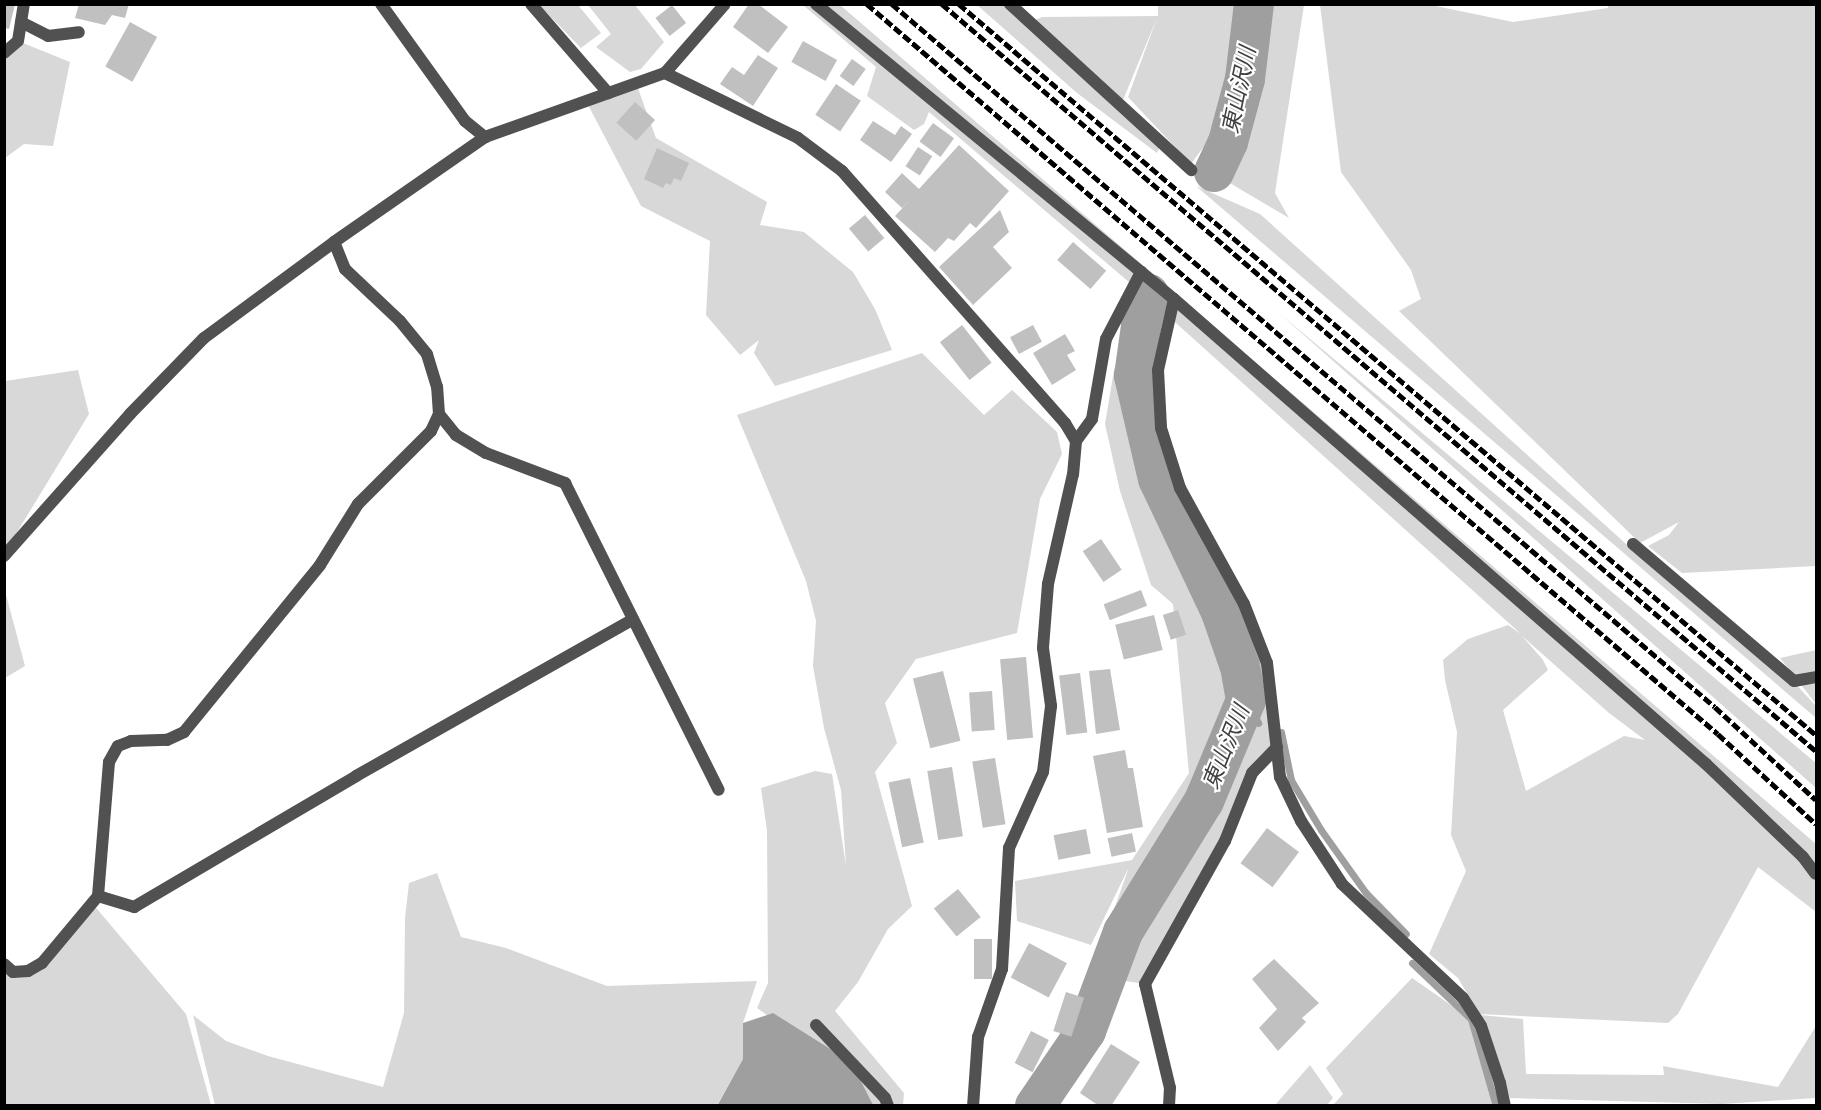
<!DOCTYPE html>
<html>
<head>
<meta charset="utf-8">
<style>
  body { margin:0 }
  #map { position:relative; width:1821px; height:1110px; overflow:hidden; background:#fff; font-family:"Roboto Condensed","Noto Sans JP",sans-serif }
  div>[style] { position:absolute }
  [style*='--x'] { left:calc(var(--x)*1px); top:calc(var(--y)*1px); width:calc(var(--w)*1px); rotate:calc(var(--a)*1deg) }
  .green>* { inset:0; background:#d8d8d8 }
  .water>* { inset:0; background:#9f9f9f }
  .stream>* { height:7px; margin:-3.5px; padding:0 3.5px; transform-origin:3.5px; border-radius:3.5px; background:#9f9f9f }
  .river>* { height:40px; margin:-20px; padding:0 20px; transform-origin:20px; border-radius:20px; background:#9f9f9f }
  .building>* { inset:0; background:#c0c0c0; transform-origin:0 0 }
  .minor>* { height:12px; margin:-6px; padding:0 6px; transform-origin:6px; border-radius:6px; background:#515151 }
  .rail>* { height:4.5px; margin-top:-2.25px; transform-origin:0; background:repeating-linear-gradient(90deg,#000 0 9px,transparent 0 12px) }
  span { translate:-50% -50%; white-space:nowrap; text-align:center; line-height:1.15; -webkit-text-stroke:4.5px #fff; paint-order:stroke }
  .water-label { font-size:22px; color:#404040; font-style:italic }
  .frame { position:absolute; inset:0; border:6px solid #000; pointer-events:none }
</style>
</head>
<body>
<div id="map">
  <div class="green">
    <div style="clip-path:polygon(539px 5px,578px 5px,601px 33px,581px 48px)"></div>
    <div style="clip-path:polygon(588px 5px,635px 5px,664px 42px,641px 69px,630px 72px,596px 47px,611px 34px)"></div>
    <div style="clip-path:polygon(evenodd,803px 5px,840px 5px,1816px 844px,1816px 912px,1758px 867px,1678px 1014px,1668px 1023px,1479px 1014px,1458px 978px,1429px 954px,1466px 871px,1451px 835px,1457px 732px,1445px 680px,1443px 660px,1468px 639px,1508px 625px,1521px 634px,1166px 314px,1161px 428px,1177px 478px,1267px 663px,1277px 747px,1252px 773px,1225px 841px,1145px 984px,1099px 977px,1097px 958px,1129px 867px,1091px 945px,1017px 921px,1015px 881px,1132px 860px,1189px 773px,1173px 604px,1151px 585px,1120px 491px,1105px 424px,1114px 370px,1143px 294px,929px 112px,924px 124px,914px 130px,867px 96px,876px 67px,803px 5px,1522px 636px,1609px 713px,1645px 740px,1624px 736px,1526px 791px,1503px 710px,1548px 670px,1543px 660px,1522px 636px)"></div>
    <div style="clip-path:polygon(977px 5px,1007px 5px,1160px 146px,1157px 153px,1077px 93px)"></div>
    <div style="clip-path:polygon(1158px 5px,1304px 5px,1275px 193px,1289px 218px,1196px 163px,1205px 145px,1191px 164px,1128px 97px,1157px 18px,1123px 100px,1033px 21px,1042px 17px,1158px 16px)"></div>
    <div style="clip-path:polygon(1320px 5px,1431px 5px,1513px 22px,1608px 8px,1608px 5px,1816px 5px,1816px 566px,1682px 573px,1648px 546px,1669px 535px,1679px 522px,1640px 543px,1399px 311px,1421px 299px,1411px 270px,1341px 172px)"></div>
    <div style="clip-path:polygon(18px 41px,70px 62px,53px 146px,24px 144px,5px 158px,5px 51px)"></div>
    <div style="clip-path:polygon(636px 83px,656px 138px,767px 202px,760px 225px,804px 232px,853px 272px,875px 309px,892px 350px,775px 386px,754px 353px,759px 340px,740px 355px,706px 315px,710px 241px,641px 206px,586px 101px)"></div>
    <div style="clip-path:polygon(1196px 186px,1260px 214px,1635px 552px,1791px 679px,1816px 706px,1816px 718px)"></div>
    <div style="clip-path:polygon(1279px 313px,1816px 763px,1816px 788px)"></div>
    <div style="clip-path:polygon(922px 353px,984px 415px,1012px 390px,1057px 432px,1062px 454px,1040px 499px,1017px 633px,916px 659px,885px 703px,897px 743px,875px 772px,912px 906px,888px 929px,858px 982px,835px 1011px,904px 1093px,903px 1105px,864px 1105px,824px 1056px,757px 1008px,768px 983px,767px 831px,761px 788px,815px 771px,832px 774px,846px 866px,841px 790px,824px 728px,813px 666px,816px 621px,806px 581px,737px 415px)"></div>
    <div style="clip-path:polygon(78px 370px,89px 414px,5px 552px,5px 381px)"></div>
    <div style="clip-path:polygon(4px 587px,25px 666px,5px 678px,4px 678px)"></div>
    <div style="clip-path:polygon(1816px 650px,1816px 704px,1780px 658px)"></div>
    <div style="clip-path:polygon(437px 873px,461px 937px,506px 948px,607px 986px,757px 981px,743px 1023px,743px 1059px,717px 1105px,215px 1105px,193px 1015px,226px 1041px,268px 1056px,383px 1087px,404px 1013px,405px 918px,409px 883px)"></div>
    <div style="clip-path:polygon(92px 903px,186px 1014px,211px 1105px,5px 1105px,4px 960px,13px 972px,49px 964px)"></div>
    <div style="clip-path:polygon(1412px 978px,1471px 1019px,1493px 1105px,1333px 1105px,1343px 1094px,1326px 1068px)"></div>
    <div style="clip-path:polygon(1480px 1015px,1523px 1019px,1526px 1074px,1664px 1075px,1663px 1066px,1778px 1087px,1816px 1026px,1816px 1098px,1722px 1104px,1510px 1098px)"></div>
    <div style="clip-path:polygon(1310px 1065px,1333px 1098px,1327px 1105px,1275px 1105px)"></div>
  </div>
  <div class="water">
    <div style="clip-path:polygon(773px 1013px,851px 1062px,873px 1105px,717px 1106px,743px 1059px,743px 1023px)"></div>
  </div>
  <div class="stream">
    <div style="--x:1246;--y:700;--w:26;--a:62"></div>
    <div style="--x:1281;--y:732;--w:49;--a:78.2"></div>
    <div style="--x:1291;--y:780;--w:58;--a:59"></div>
    <div style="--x:1321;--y:830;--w:77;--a:54.5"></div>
    <div style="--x:1366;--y:893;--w:57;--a:45.7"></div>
    <div style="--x:1412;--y:963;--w:81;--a:43.5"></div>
    <div style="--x:1471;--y:1019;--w:91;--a:74"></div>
  </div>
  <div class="river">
    <div style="--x:1214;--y:172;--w:33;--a:-65"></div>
    <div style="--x:1228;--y:142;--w:65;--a:-74.9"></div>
    <div style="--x:1245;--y:79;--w:76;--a:-83.2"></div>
    <div style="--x:1035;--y:1106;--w:91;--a:-55.8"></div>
    <div style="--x:1086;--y:1031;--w:106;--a:-69.5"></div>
    <div style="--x:1123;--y:932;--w:154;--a:-58.3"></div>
    <div style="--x:1204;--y:801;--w:109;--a:-67.4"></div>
    <div style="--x:1246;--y:700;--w:34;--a:-100"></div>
    <div style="--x:1240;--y:667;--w:58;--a:-109.1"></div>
    <div style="--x:1221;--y:612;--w:147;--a:-115.3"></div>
    <div style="--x:1158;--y:479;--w:106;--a:-103.1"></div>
    <div style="--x:1134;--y:376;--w:50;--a:-82"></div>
    <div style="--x:1141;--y:326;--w:33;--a:-76"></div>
  </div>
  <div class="building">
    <div style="clip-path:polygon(4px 4px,15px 4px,9px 29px,4px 28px)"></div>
    <div style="clip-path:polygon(79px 4px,129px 4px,125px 18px,112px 15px,105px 25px,75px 18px)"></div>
    <div style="clip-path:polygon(749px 4px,758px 4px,788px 27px,768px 53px,733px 27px)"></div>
    <div style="left:672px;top:5px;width:23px;height:21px;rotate:52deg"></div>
    <div style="left:130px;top:22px;width:31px;height:51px;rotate:29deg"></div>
    <div style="left:803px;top:41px;width:39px;height:24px;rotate:29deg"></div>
    <div style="clip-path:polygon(758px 55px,778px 68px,753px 106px,720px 84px,732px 67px,744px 75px)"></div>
    <div style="left:852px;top:59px;width:17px;height:21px;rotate:36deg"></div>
    <div style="left:836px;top:84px;width:30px;height:37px;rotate:34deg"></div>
    <div style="left:635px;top:102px;width:27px;height:28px;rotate:42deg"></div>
    <div style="clip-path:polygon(873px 121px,895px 135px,901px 126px,912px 134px,891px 162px,860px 140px)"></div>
    <div style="left:933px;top:123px;width:26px;height:23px;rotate:36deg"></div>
    <div style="clip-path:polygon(959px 145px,1009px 191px,976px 228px,970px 223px,954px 241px,948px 238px,935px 252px,895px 216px,909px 201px,902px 208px,885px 192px,902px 173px,919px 189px)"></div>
    <div style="left:918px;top:147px;width:17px;height:23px;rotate:33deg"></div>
    <div style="clip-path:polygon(657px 148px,689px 163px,681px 181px,674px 178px,671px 185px,666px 183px,663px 188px,644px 179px)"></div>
    <div style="clip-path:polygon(1000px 210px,1009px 232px,993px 247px,1012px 268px,973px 305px,939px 267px)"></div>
    <div style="left:865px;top:215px;width:30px;height:21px;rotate:50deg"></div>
    <div style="left:1073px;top:242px;width:44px;height:24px;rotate:41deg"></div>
    <div style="left:962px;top:325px;width:48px;height:28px;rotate:52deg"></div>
    <div style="left:1033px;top:325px;width:19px;height:26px;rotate:62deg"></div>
    <div style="clip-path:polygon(1065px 334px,1075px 351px,1067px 355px,1076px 370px,1052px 385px,1033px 353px)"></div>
    <div style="left:1101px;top:539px;width:37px;height:22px;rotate:56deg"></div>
    <div style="left:1141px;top:590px;width:17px;height:40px;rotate:69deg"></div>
    <div style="left:1178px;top:610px;width:26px;height:16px;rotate:72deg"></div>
    <div style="left:1154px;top:615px;width:36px;height:40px;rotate:76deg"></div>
    <div style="left:1026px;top:657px;width:81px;height:26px;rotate:85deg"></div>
    <div style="clip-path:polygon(1110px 669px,1120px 730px,1096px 734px,1089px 671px)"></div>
    <div style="left:943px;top:671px;width:72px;height:31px;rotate:76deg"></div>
    <div style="left:1080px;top:673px;width:60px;height:21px;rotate:83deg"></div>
    <div style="left:992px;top:691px;width:39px;height:23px;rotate:86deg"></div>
    <div style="clip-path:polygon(1125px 750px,1128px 768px,1133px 768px,1143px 827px,1107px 833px,1093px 756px)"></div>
    <div style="left:995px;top:758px;width:67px;height:23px;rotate:81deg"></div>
    <div style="left:952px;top:767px;width:70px;height:25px;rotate:81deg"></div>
    <div style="left:910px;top:778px;width:66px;height:22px;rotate:78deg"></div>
    <div style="left:1267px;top:828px;width:40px;height:44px;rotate:37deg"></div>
    <div style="left:1086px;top:829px;width:25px;height:33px;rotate:79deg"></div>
    <div style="left:1132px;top:833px;width:19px;height:25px;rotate:78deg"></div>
    <div style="left:958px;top:889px;width:36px;height:31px;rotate:51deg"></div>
    <div style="left:974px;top:939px;width:18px;height:40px"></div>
    <div style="left:1029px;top:943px;width:43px;height:39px;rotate:28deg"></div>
    <div style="clip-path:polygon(1274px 959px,1319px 1003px,1302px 1018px,1306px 1022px,1278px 1051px,1259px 1028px,1277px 1009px,1252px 979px)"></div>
    <div style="left:1066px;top:992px;width:19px;height:41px;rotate:18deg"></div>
    <div style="left:1031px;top:1031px;width:20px;height:36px;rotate:27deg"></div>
    <div style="clip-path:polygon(1111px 1044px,1140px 1062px,1111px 1106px,1099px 1106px,1080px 1093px)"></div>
  </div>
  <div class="minor">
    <div style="--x:381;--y:4;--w:144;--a:54.3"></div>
    <div style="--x:465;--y:121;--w:26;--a:39"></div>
    <div style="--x:485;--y:137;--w:191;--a:-19.6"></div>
    <div style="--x:665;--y:73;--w:91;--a:-49"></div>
    <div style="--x:531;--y:4;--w:118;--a:49.1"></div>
    <div style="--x:816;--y:4;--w:464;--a:39.5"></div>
    <div style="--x:1174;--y:299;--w:707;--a:41.16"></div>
    <div style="--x:1706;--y:764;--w:134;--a:43.8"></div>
    <div style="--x:1803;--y:857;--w:21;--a:53"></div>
    <div style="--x:1010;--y:4;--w:246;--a:42.5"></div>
    <div style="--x:21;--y:22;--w:30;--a:27"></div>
    <div style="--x:48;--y:36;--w:31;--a:-7"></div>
    <div style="--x:4;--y:53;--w:18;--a:-41"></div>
    <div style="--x:18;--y:41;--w:37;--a:-81"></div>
    <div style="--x:665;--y:73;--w:148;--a:26"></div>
    <div style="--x:798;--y:138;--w:55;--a:36.9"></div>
    <div style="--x:842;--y:171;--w:337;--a:48.5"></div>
    <div style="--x:1065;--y:423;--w:21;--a:59"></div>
    <div style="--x:1076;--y:441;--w:33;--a:95"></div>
    <div style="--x:1073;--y:474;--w:113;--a:102.8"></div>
    <div style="--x:1048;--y:584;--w:64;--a:94.5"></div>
    <div style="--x:1043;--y:648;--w:59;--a:82.1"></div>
    <div style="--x:1051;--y:706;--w:66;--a:96.9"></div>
    <div style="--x:1043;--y:772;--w:83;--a:114.1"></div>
    <div style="--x:1009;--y:848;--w:121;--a:93.3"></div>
    <div style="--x:1002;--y:969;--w:72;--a:109.4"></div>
    <div style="--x:978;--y:1037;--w:69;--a:94.1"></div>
    <div style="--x:1174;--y:299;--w:73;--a:102.7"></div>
    <div style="--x:1158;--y:370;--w:58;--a:87"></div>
    <div style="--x:1161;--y:428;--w:63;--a:72.4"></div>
    <div style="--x:1180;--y:488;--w:132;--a:61.1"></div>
    <div style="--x:1244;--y:604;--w:63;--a:68.7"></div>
    <div style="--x:1267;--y:663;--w:115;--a:83.5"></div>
    <div style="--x:1280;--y:777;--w:49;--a:64.5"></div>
    <div style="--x:1301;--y:821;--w:75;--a:56.9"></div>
    <div style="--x:1342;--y:884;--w:166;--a:43.3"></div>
    <div style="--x:1463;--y:998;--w:33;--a:57"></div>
    <div style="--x:1481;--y:1026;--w:60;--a:71.6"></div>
    <div style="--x:1500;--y:1083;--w:24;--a:78"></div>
    <div style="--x:439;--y:414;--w:27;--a:51"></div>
    <div style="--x:456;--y:435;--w:35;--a:31"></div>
    <div style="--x:486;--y:453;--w:85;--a:20.8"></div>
    <div style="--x:565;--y:483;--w:343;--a:63.4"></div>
    <div style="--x:1076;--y:441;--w:27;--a:-54"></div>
    <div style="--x:1092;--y:419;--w:81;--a:-80.1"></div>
    <div style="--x:1106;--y:339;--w:76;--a:-62.4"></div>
    <div style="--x:1633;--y:544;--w:211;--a:40.4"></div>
    <div style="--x:1794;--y:681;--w:22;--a:-10"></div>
    <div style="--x:4;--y:556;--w:190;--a:-48.4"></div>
    <div style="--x:130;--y:414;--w:106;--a:-45.8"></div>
    <div style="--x:204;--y:338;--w:162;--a:-36.4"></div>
    <div style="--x:334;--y:242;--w:184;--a:-34.8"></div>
    <div style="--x:98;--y:896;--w:38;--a:17"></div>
    <div style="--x:134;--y:907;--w:258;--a:-30.5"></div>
    <div style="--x:356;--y:776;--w:318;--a:-29.5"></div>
    <div style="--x:4;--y:964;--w:12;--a:42"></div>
    <div style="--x:13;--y:972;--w:15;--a:-4"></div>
    <div style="--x:28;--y:971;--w:16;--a:-30"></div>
    <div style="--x:42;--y:963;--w:87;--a:-50.1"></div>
    <div style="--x:98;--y:896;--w:134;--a:-85.3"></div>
    <div style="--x:109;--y:762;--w:18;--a:-61"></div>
    <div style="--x:118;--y:746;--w:14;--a:-21"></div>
    <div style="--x:131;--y:741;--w:36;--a:-2"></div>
    <div style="--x:167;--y:740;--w:19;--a:-25"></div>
    <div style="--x:184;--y:732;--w:215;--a:-50.8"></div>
    <div style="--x:320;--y:565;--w:72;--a:-58.1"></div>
    <div style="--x:358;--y:504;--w:103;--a:-45"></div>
    <div style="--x:431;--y:431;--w:19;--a:-65"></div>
    <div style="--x:439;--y:414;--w:27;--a:-94"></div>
    <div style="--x:437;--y:387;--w:34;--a:-107"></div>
    <div style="--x:427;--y:354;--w:43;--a:-129.3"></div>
    <div style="--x:400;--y:321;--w:76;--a:-136.6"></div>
    <div style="--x:345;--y:269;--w:29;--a:-112"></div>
    <div style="--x:816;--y:1025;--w:100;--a:46.6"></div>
    <div style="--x:885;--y:1098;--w:9;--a:69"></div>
    <div style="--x:1169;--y:1106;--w:18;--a:-87"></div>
    <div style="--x:1170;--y:1088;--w:107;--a:-103.5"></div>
    <div style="--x:1145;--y:984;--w:164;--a:-60.8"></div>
    <div style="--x:1225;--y:841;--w:73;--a:-68.3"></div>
    <div style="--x:1252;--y:773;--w:36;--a:-46"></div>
  </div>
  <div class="rail">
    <div style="--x:867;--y:4;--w:1121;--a:40.62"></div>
    <div style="--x:1718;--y:734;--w:133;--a:42.6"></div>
    <div style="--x:892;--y:4;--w:1082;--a:40.5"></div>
    <div style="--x:1715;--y:707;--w:137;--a:42.6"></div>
    <div style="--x:942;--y:4;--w:1150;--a:40.52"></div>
    <div style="--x:959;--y:4;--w:1126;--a:40.46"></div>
  </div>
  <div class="water-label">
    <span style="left:1239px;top:90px;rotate:-78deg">東山沢川</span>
    <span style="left:1226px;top:747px;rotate:-68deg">東山沢川</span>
  </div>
  <div class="frame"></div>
</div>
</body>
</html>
